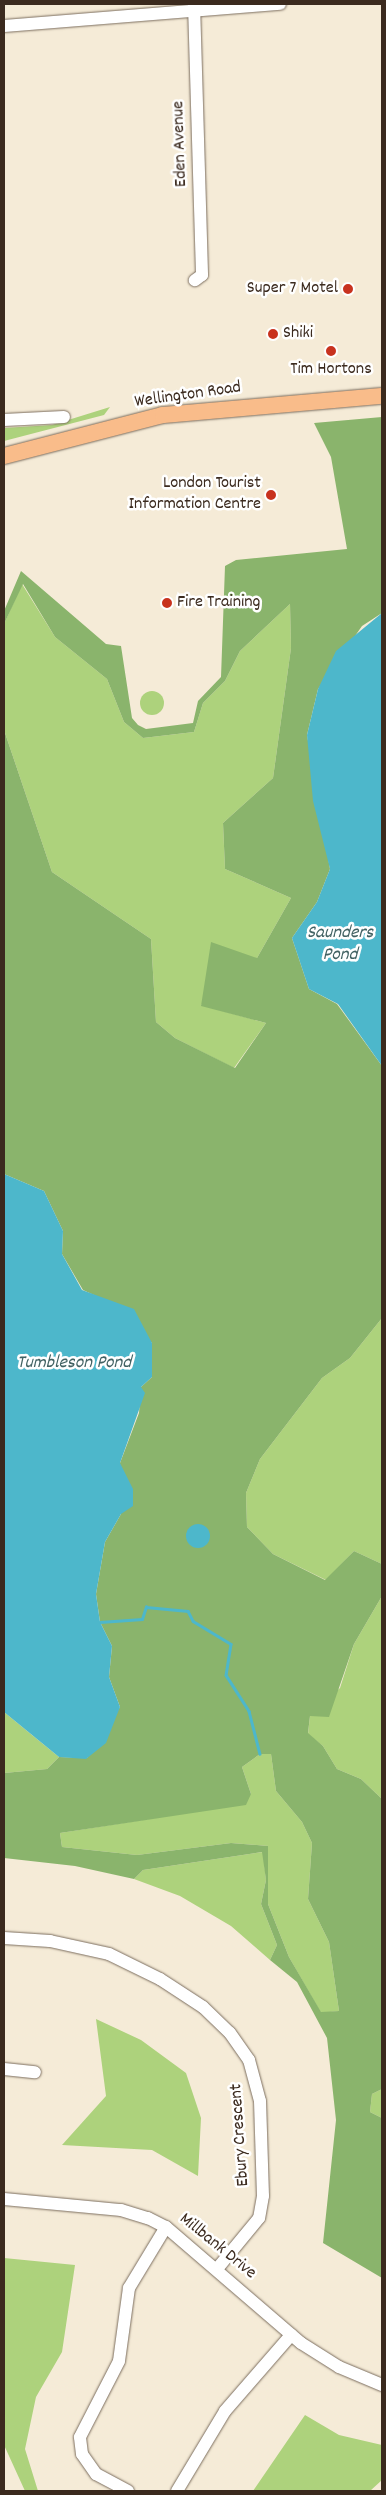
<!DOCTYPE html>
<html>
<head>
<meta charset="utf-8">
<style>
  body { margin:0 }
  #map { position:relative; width:386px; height:2495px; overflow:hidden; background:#f5ebd7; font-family:Dekko,sans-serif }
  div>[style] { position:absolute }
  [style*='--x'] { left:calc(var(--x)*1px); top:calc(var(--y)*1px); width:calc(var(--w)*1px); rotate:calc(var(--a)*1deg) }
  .green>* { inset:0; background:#add27c }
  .round { border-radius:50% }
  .forest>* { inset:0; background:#8ab46c }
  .water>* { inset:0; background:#4db7cb }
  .stream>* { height:2.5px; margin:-1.25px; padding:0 1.25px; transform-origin:1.25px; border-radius:1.25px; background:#4db7cb }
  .roads { filter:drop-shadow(0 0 1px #7c6e5f) drop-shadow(0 0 1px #7c6e5f) }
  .minor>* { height:12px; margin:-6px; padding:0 6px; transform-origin:6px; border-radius:6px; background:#fff }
  .major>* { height:16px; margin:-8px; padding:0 8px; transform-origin:8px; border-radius:8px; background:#f9bc8a }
  .dots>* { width:14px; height:14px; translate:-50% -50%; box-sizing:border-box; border:2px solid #fff; border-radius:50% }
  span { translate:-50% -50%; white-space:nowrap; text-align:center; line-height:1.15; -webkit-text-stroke:5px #fff; paint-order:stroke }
  .street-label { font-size:18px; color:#3b2a1e }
  .poi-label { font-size:18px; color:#3b2a1e }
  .right { translate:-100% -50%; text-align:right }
  .left { translate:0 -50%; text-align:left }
  .water-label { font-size:19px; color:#426263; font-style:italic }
  .frame { position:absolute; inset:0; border:5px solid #3b2a1e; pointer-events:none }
</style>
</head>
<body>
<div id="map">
  <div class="green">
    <div style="clip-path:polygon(110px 407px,104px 415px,4px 441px,4px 428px,52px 425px)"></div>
    <div style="clip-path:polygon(22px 584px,55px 637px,107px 679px,124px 722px,143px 738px,194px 732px,203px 703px,225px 681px,240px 651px,290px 604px,291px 648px,273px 778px,223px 823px,225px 869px,291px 898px,257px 958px,201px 1005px,266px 1023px,234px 1068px,175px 1038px,156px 1022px,151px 939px,52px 872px,4px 730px,4px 624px)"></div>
    <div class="round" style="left:140px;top:691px;width:24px;height:24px"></div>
    <div style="clip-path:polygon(382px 1318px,382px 1564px,354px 1551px,326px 1580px,273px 1554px,247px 1527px,246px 1493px,260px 1459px,322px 1378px,350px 1358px)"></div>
    <div style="clip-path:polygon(382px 1596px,382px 1799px,361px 1779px,337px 1769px,323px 1746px,308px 1734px,310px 1716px,340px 1688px,354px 1644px)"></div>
    <div style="clip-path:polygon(4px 1712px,32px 1735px,59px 1757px,47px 1769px,4px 1773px)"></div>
    <div style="clip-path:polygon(260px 1754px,271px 1754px,276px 1791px,302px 1822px,312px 1843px,308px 1899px,329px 1942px,339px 2011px,321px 2013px,289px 1957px,268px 1904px,268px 1846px,231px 1843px,137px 1855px,62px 1847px,60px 1833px,155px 1818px,251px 1794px,242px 1767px)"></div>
    <div style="clip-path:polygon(263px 1852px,266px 1880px,261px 1904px,277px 1945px,270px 1960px,231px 1926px,180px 1896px,134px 1879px,143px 1870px)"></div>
    <div style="clip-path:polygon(96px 2019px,141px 2040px,186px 2073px,201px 2118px,198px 2176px,152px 2150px,62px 2145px,106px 2096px)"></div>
    <div style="clip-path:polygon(382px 2089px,382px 2118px,370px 2112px,372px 2094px)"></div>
    <div style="clip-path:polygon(4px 2258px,75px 2265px,62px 2352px,36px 2397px,25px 2449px,38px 2491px,25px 2491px,4px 2445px)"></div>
    <div style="clip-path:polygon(305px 2415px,339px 2435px,382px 2445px,382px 2480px,370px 2491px,253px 2491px)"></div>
  </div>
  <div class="forest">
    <div style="clip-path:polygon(evenodd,382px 417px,382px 613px,362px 626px,318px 689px,307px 735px,330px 869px,317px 902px,292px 938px,309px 989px,337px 1004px,382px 1066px,382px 1318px,350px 1358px,322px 1378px,260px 1459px,246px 1493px,247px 1527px,273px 1554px,325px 1580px,354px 1551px,382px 1564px,382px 1596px,354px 1644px,329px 1717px,310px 1716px,308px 1733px,323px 1746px,337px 1769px,361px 1779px,382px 1799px,382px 2089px,372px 2094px,370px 2112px,382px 2118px,382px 2278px,323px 2243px,336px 2120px,327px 2038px,297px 1982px,270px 1960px,277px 1945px,261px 1904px,266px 1880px,262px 1852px,143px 1870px,134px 1879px,75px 1866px,4px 1858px,4px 1773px,47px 1769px,59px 1757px,87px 1758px,120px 1707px,109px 1677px,112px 1646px,100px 1622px,96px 1594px,105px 1542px,121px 1514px,120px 1463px,139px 1413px,141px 1387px,152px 1377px,152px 1343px,107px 1301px,83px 1290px,62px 1254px,63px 1231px,44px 1191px,4px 1174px,4px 730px,52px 872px,151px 939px,156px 1022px,175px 1038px,235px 1068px,266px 1023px,201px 1006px,211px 942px,257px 958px,291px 898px,225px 869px,223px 823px,273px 778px,291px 648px,290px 604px,240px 651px,225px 681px,203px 703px,194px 732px,143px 738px,124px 722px,107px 679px,55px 637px,23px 584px,4px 624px,4px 611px,21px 571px,106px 644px,121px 646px,132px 718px,138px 725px,146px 729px,193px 723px,198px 701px,221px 677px,225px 566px,236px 560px,347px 549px,331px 457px,314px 423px,382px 417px,260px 1754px,271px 1754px,276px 1791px,302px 1822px,312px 1843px,308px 1899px,329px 1942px,339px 2011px,321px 2012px,289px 1957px,268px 1904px,268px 1846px,231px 1843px,137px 1855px,62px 1847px,60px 1833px,246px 1805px,251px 1794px,242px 1767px,260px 1754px)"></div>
  </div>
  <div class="water">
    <div style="clip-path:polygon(382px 613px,382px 1066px,338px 1004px,309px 989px,292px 938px,317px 902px,330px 869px,313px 801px,307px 735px,318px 689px,336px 651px)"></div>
    <div style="clip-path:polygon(4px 1174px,44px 1191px,63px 1231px,62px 1254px,82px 1290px,134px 1309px,152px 1343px,152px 1377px,141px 1387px,145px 1393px,120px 1463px,133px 1489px,133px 1506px,121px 1514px,105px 1542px,96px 1594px,100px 1622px,112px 1646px,109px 1677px,120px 1707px,106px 1743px,86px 1759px,59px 1757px,4px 1712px)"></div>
    <div class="round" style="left:186px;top:1524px;width:24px;height:24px"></div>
  </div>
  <div class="stream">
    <div style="--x:100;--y:1622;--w:42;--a:-4.1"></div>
    <div style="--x:142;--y:1619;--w:13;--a:-72"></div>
    <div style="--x:146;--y:1607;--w:42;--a:5.4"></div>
    <div style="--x:188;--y:1611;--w:11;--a:63"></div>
    <div style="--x:193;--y:1621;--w:44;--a:31.2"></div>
    <div style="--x:231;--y:1644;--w:31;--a:99"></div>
    <div style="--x:226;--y:1675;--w:43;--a:57.4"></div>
    <div style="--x:249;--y:1711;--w:44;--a:75.7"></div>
  </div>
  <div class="roads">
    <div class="minor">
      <div style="--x:194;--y:4;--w:271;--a:88.3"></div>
      <div style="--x:202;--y:275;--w:9;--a:144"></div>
      <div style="--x:4;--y:26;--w:277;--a:-4.6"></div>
      <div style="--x:4;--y:420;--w:60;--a:-2.9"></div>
      <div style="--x:4;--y:1938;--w:46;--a:3.7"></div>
      <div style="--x:50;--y:1941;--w:60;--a:12.4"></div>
      <div style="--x:109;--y:1954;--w:57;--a:26.1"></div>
      <div style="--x:160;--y:1979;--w:51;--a:33.1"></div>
      <div style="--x:203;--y:2007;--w:37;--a:44"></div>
      <div style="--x:230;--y:2033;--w:33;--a:55"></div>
      <div style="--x:249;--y:2060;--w:42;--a:75"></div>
      <div style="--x:260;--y:2101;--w:95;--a:88.2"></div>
      <div style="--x:263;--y:2196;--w:22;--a:100"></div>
      <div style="--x:259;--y:2218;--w:66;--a:129.5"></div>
      <div style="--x:4;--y:2069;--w:31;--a:6"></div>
      <div style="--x:4;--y:2199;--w:118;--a:5.4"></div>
      <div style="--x:121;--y:2210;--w:28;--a:17"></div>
      <div style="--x:148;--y:2218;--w:20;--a:27"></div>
      <div style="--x:166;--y:2227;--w:178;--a:40.7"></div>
      <div style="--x:301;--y:2343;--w:45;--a:32.3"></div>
      <div style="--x:339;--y:2367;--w:47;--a:22.7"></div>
      <div style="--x:128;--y:2491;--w:36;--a:-152"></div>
      <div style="--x:96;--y:2474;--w:24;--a:-125"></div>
      <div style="--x:82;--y:2454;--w:17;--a:-97"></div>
      <div style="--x:80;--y:2437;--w:85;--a:-62.8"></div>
      <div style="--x:119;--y:2361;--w:74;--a:-82.2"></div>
      <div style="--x:129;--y:2288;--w:71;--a:-58.8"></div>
      <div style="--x:177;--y:2491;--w:93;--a:-59"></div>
      <div style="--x:225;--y:2411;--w:101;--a:-49"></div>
    </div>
    <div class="major">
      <div style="--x:4;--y:456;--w:164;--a:-14.5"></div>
      <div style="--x:163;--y:415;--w:220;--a:-5"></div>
    </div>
  </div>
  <div class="dots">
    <div style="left:348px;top:289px;background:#c8321e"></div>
    <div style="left:273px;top:334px;background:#c8321e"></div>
    <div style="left:331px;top:351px;background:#c8321e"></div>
    <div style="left:271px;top:495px;background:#c8321e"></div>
    <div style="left:167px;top:603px;background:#c8321e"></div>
  </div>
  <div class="street-label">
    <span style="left:181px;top:144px;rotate:-92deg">Eden Avenue</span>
    <span style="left:188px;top:396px;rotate:-8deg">Wellington Road</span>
    <span style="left:241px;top:2135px;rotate:-94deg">Ebury Crescent</span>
    <span style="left:217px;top:2247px;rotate:39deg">Millbank Drive</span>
  </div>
  <div class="poi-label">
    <span class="right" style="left:338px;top:289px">Super 7 Motel</span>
    <span class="left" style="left:283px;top:334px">Shiki</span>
    <span style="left:331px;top:370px">Tim Hortons</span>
    <span class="right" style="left:261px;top:495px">London Tourist<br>Information Centre</span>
    <span class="left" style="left:177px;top:603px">Fire Training</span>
  </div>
  <div class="water-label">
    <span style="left:340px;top:945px">Saunders<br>Pond</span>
    <span style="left:74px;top:1364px">Tumbleson Pond</span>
  </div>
  <div class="frame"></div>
</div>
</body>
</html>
